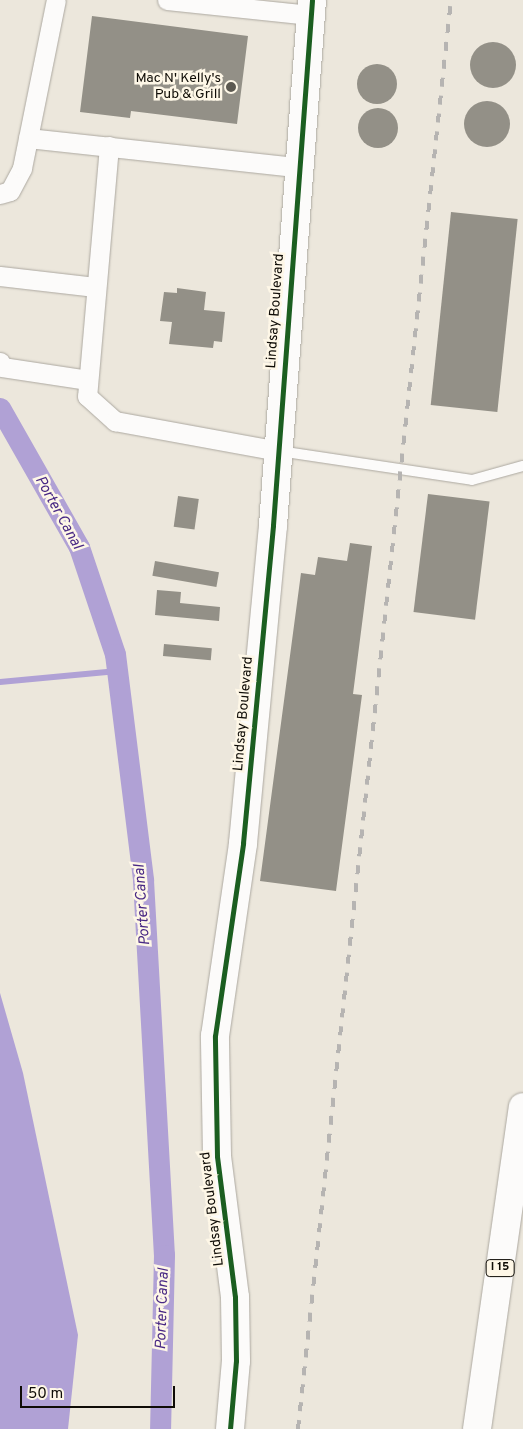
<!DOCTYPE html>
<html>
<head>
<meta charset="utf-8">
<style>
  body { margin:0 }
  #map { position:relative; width:523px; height:1429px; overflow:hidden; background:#ece7dc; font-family:Overpass,sans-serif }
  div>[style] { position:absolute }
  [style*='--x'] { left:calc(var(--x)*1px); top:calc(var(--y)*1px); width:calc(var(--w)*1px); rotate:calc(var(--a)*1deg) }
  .water>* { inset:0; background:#b0a1d5 }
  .stream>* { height:6px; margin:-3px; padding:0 3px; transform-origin:3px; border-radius:3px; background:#b0a1d5 }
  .canal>* { height:21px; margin:-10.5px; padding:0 10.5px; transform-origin:10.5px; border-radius:10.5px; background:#b0a1d5 }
  .building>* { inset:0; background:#939087; transform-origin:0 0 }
  .round { border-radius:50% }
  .roads { filter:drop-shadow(0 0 1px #aca8a0) drop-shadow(0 0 1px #aca8a0) }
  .lane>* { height:10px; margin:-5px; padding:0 5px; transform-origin:5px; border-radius:5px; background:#fcfbfa }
  .street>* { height:19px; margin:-9.5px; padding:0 9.5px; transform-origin:9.5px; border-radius:9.5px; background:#fcfbfa }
  .secondary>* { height:28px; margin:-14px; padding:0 14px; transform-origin:14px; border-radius:14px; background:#fcfbfa }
  .highway>* { height:28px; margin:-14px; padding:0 14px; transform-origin:14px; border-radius:14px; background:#fcfbfa }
  .rail>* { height:4px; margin-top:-2px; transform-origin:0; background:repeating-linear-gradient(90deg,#b6b4b2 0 9px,transparent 0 18px) }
  .cycleway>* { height:5px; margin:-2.5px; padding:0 2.5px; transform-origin:2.5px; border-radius:2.5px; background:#1b5e20 }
  .dots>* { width:14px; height:14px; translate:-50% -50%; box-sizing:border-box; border:2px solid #fef7e7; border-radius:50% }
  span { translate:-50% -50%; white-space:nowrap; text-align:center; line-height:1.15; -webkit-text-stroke:5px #fef7e7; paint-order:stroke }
  .shield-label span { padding:1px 4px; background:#fef7e7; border:1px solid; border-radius:4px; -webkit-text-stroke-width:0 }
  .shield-label { font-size:12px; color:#0f0c06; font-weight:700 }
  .poi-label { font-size:14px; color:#0f0c06 }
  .right { translate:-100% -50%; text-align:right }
  .street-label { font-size:14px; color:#0f0c06 }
  .water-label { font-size:15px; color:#482884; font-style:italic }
  .scale { position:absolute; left:20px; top:1386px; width:155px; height:22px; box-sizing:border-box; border:2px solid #0f0c06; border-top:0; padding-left:6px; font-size:15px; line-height:18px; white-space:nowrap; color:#0f0c06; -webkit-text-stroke:4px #fef7e7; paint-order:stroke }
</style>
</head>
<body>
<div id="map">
  <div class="water">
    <div style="clip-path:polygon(0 993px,23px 1073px,78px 1335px,68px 1429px,0 1429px)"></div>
  </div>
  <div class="stream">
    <div style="--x:0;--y:682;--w:118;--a:-5.4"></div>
  </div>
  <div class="canal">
    <div style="--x:0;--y:408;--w:160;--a:60.4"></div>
    <div style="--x:79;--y:547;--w:113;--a:71.4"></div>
    <div style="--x:115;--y:654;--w:228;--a:82.9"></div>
    <div style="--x:143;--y:880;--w:376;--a:86.8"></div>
    <div style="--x:164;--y:1255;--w:174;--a:91.3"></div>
  </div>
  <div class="building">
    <div style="clip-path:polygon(92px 16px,248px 36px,237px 124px,131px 111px,130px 118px,80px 112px)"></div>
    <div class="round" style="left:470px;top:42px;width:46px;height:46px"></div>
    <div class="round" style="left:357px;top:64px;width:40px;height:40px"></div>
    <div class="round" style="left:464px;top:101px;width:46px;height:46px"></div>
    <div class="round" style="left:358px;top:108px;width:40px;height:40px"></div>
    <div style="left:451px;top:212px;width:67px;height:194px;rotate:6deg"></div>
    <div style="clip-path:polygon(177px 288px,206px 292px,204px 310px,225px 312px,222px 342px,214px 341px,213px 348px,169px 344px,172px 322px,160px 321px,164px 292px,177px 293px)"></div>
    <div style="left:428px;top:494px;width:62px;height:119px;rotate:7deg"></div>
    <div style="left:178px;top:496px;width:21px;height:31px;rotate:8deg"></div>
    <div style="clip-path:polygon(350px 543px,372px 546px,353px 694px,362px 695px,336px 891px,260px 881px,301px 573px,315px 575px,318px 557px,347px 561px)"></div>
    <div style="left:155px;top:561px;width:65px;height:15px;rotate:10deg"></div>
    <div style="clip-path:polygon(157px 590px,181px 592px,180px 603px,220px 607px,219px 621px,155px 615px)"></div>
    <div style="left:164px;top:644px;width:48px;height:12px;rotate:5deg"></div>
  </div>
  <div class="roads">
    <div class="lane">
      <div style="--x:279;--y:451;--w:195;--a:8.5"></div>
      <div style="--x:472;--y:480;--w:53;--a:-15.4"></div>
    </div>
    <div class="street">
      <div style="--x:167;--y:0;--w:144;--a:6"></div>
      <div style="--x:28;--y:138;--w:271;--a:6.2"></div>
      <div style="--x:109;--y:146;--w:251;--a:95"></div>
      <div style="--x:87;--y:396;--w:38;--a:42"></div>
      <div style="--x:115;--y:421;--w:166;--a:10.4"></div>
      <div style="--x:0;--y:194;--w:10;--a:-17"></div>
      <div style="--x:10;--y:191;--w:26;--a:-62"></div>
      <div style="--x:22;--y:168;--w:171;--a:-78.6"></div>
      <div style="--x:0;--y:276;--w:96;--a:6.6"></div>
      <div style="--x:0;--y:362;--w:5;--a:68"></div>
      <div style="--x:2;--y:367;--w:87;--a:8.6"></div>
    </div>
    <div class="secondary">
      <div style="--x:230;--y:1429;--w:68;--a:-85"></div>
      <div style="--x:236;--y:1361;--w:64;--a:-90.9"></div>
      <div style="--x:235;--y:1297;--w:142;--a:-97.3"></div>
      <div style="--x:217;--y:1156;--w:120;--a:-91"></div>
      <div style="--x:215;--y:1036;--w:195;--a:-81.7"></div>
      <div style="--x:243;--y:843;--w:319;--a:-84.6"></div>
      <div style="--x:273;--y:525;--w:526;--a:-85.75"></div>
    </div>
    <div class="highway">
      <div style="--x:477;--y:1429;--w:325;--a:-81.9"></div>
    </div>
  </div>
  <div class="rail">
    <div style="--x:298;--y:1429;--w:1437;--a:-83.89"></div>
  </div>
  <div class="cycleway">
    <div style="--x:230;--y:1429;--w:68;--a:-85"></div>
    <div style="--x:236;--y:1361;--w:64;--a:-90.9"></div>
    <div style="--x:235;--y:1297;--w:142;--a:-97.3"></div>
    <div style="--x:217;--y:1156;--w:120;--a:-91"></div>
    <div style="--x:215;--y:1036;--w:195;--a:-81.7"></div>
    <div style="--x:243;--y:843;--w:319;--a:-84.6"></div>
    <div style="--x:273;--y:525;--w:526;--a:-85.75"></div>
  </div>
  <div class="dots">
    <div style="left:231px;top:87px;background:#5c5951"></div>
  </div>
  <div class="shield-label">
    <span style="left:500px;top:1268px">I 15</span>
  </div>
  <div class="poi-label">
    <span class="right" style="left:221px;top:87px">Mac N' Kelly's<br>Pub &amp; Grill</span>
  </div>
  <div class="street-label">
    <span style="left:276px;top:311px;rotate:-86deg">Lindsay Boulevard</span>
    <span style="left:244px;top:714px;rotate:-85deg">Lindsay Boulevard</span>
    <span style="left:213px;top:1209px;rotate:-97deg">Lindsay Boulevard</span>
  </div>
  <div class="water-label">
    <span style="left:58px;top:513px;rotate:61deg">Porter Canal</span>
    <span style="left:143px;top:905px;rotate:-94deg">Porter Canal</span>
    <span style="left:163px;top:1309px;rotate:-88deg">Porter Canal</span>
  </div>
  <div class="scale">50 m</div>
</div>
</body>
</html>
